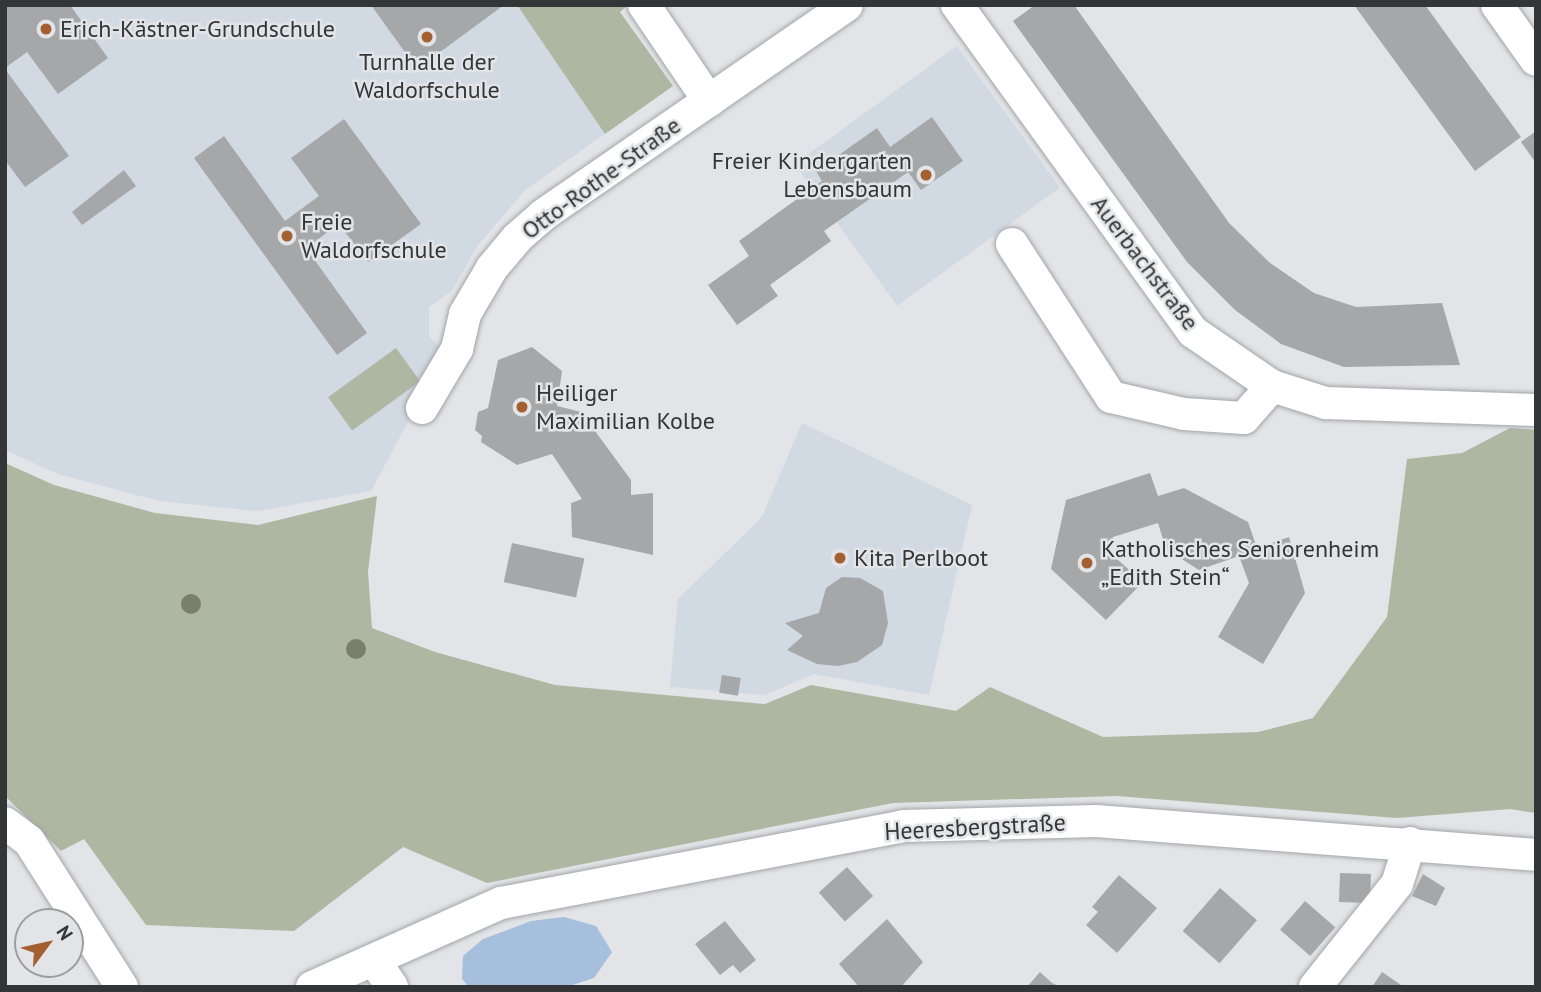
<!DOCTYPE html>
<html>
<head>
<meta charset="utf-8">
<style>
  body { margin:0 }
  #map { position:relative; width:1541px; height:992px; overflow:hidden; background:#e2e4e7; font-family:"PT Sans",sans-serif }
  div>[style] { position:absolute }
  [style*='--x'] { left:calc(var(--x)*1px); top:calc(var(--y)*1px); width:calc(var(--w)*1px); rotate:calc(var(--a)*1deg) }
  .built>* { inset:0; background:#d1d9e2; transform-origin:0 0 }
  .green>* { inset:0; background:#aeb7a2; transform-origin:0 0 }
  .water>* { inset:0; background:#a5bfdc }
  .building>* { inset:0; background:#a5a7a9; transform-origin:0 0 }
  .roads { filter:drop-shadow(0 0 2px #a3a5a8) drop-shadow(0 0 2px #a3a5a8) }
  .minor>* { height:32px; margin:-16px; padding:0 16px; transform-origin:16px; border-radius:16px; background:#fff }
  .trees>* { width:20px; height:20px; margin:-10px; border-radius:50%; background:#78806b }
  .dots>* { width:19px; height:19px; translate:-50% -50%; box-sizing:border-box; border:4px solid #e2e4e7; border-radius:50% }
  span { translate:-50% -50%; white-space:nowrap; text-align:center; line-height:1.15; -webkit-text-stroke:5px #e2e4e7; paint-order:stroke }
  .poi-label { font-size:24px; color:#343536 }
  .left { translate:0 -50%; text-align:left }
  .right { translate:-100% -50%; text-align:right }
  .street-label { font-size:24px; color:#343536 }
  .frame { position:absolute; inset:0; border:7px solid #343536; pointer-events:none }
  .north { position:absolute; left:14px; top:908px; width:70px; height:70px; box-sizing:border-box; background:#e2e4e7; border:2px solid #9c9ea0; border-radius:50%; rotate:57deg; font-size:19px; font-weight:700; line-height:28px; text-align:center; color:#343536 }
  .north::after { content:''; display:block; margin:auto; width:24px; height:32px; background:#a45f31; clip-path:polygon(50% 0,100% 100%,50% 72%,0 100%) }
</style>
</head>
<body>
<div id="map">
  <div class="built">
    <div style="clip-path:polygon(5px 5px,517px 5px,605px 134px,525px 190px,476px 248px,452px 291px,429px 307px,429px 336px,445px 353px,371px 491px,257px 511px,159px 501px,58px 474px,5px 450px)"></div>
    <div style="left:957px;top:46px;width:175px;height:201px;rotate:54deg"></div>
    <div style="clip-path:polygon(802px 423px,972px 505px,929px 695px,814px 674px,765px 695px,670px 687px,678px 599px,762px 517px)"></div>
  </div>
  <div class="green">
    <div style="clip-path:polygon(517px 5px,628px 5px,620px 12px,673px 86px,605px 134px)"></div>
    <div style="left:396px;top:348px;width:41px;height:84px;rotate:54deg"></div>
    <div style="clip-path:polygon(1510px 428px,1536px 430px,1536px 813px,1510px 809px,1397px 818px,1117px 796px,893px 803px,487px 883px,403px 847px,294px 931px,146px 925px,84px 839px,61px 851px,5px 796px,5px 463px,54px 485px,155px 513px,258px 525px,377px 496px,368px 572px,372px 628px,435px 652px,555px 685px,765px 704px,811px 685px,956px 711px,990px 687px,1103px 737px,1258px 732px,1313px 718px,1387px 617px,1407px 459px,1462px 453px)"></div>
  </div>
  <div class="water">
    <div style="clip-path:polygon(564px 917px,596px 926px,612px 952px,594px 978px,566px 987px,469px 987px,462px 979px,463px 956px,483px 939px,531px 921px)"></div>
  </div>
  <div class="building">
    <div style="clip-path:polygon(5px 5px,70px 5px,108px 58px,58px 94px,27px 52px,5px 68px)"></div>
    <div style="clip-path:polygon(371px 5px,504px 5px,417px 69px)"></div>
    <div style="clip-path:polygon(1035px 5px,1074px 5px,1229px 223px,1270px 263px,1314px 293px,1356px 307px,1442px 303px,1460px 365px,1344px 367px,1281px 344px,1235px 310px,1187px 262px,1013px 21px)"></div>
    <div style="clip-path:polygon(1354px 5px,1425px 5px,1521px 137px,1475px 171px)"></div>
    <div style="clip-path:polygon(5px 69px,69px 156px,25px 187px,5px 160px)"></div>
    <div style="clip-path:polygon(932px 117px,963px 161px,921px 190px,908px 172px,824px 231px,831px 241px,770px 285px,778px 296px,737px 325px,708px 285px,749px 256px,739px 241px,822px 181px,816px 171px,877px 128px,890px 147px)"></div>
    <div style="clip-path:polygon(344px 119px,421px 224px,368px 262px,339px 224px,306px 248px,367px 333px,337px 355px,194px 158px,224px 136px,285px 221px,319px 196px,291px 158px)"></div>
    <div style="clip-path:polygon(1536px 131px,1536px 163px,1521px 142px)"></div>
    <div style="clip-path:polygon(124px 170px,136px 186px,82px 225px,72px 212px)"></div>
    <div style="clip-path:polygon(532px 347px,562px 371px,557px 406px,581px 412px,631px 480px,631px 495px,653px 493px,653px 555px,572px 537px,571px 503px,582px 499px,552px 454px,517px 465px,481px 442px,482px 436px,475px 430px,478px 412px,488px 408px,498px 360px)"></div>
    <div style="clip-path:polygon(1150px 473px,1158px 496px,1184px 488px,1248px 522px,1257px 548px,1289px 537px,1305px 593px,1263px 664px,1218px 637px,1249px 583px,1239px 556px,1199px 570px,1166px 549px,1158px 523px,1113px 537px,1110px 553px,1143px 582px,1106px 620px,1051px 569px,1066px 500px)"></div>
    <div style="left:512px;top:543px;width:74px;height:40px;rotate:12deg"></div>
    <div style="clip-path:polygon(842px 577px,860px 578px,883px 591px,888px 623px,882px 645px,857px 662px,838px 666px,817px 664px,787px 650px,803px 636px,785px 623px,819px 613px,826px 588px)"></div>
    <div style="left:722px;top:675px;width:19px;height:18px;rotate:9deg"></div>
    <div style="left:847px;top:867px;width:39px;height:38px;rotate:48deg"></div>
    <div style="left:1340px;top:873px;width:31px;height:29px;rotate:2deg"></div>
    <div style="clip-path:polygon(1423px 874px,1445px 888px,1436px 906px,1412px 896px)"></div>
    <div style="clip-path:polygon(1119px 875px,1157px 908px,1117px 953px,1086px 925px,1098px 912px,1092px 907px)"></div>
    <div style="left:1220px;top:888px;width:49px;height:57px;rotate:41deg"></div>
    <div style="left:1305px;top:901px;width:40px;height:38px;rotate:41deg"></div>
    <div style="clip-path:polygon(887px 919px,923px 962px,901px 987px,859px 987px,839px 964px)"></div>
    <div style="clip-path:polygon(725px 921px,756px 960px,740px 973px,733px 965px,720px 975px,695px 944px)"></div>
    <div style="clip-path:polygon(1040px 972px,1052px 983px,1060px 987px,1027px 987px)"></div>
    <div style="clip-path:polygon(1382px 972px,1404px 987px,1372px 987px)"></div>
  </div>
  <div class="roads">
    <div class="minor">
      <div style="--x:644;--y:5;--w:116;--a:55.9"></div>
      <div style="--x:957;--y:5;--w:403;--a:54.2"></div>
      <div style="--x:1193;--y:332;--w:96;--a:34.4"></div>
      <div style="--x:1272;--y:386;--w:57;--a:17.5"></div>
      <div style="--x:1326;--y:403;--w:210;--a:1.9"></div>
      <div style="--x:1497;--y:5;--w:67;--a:54.7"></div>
      <div style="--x:1012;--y:244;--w:182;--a:57.1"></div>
      <div style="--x:1111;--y:397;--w:75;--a:13.1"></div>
      <div style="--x:1184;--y:414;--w:60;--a:3.8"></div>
      <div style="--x:1244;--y:418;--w:43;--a:-48.8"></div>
      <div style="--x:422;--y:408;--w:69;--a:-59.3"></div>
      <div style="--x:457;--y:349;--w:36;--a:-77"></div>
      <div style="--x:465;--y:314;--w:53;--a:-59.6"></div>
      <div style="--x:492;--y:268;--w:39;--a:-50"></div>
      <div style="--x:517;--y:238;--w:35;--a:-41"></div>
      <div style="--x:543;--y:215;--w:369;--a:-34.6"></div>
      <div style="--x:5;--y:823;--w:30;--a:37"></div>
      <div style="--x:29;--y:841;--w:173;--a:57.5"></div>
      <div style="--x:374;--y:960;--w:32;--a:56"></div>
      <div style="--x:312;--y:987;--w:207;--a:-24"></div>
      <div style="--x:501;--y:903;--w:409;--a:-10.8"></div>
      <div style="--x:903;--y:826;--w:193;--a:-1.5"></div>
      <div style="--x:1096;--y:821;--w:441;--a:4.4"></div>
      <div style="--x:1315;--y:987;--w:132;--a:-51.5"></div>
      <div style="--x:1397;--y:884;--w:43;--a:-72.4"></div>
    </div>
  </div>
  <div class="trees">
    <div style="left:191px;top:604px"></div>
    <div style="left:356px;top:649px"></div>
  </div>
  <div class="dots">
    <div style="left:46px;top:29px;background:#a45f31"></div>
    <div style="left:427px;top:37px;background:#a45f31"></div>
    <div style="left:926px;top:175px;background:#a45f31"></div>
    <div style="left:287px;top:236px;background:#a45f31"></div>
    <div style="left:522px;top:407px;background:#a45f31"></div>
    <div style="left:840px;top:558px;background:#a45f31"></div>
    <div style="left:1087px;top:563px;background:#a45f31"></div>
  </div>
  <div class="poi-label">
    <span class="left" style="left:60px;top:29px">Erich-Kästner-Grundschule</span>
    <span style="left:427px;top:76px">Turnhalle der<br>Waldorfschule</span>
    <span class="right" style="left:912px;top:175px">Freier Kindergarten<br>Lebensbaum</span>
    <span class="left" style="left:301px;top:236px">Freie<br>Waldorfschule</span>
    <span class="left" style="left:536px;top:407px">Heiliger<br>Maximilian Kolbe</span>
    <span class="left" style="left:1101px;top:563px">Katholisches Seniorenheim<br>„Edith Stein“</span>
    <span class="left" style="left:854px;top:558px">Kita Perlboot</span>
  </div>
  <div class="street-label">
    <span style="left:601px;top:178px;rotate:-36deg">Otto-Rothe-Straße</span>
    <span style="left:1145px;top:263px;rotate:53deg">Auerbachstraße</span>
    <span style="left:975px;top:827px;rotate:-3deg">Heeresbergstraße</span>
  </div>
  <div class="frame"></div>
  <div class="north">N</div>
</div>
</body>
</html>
